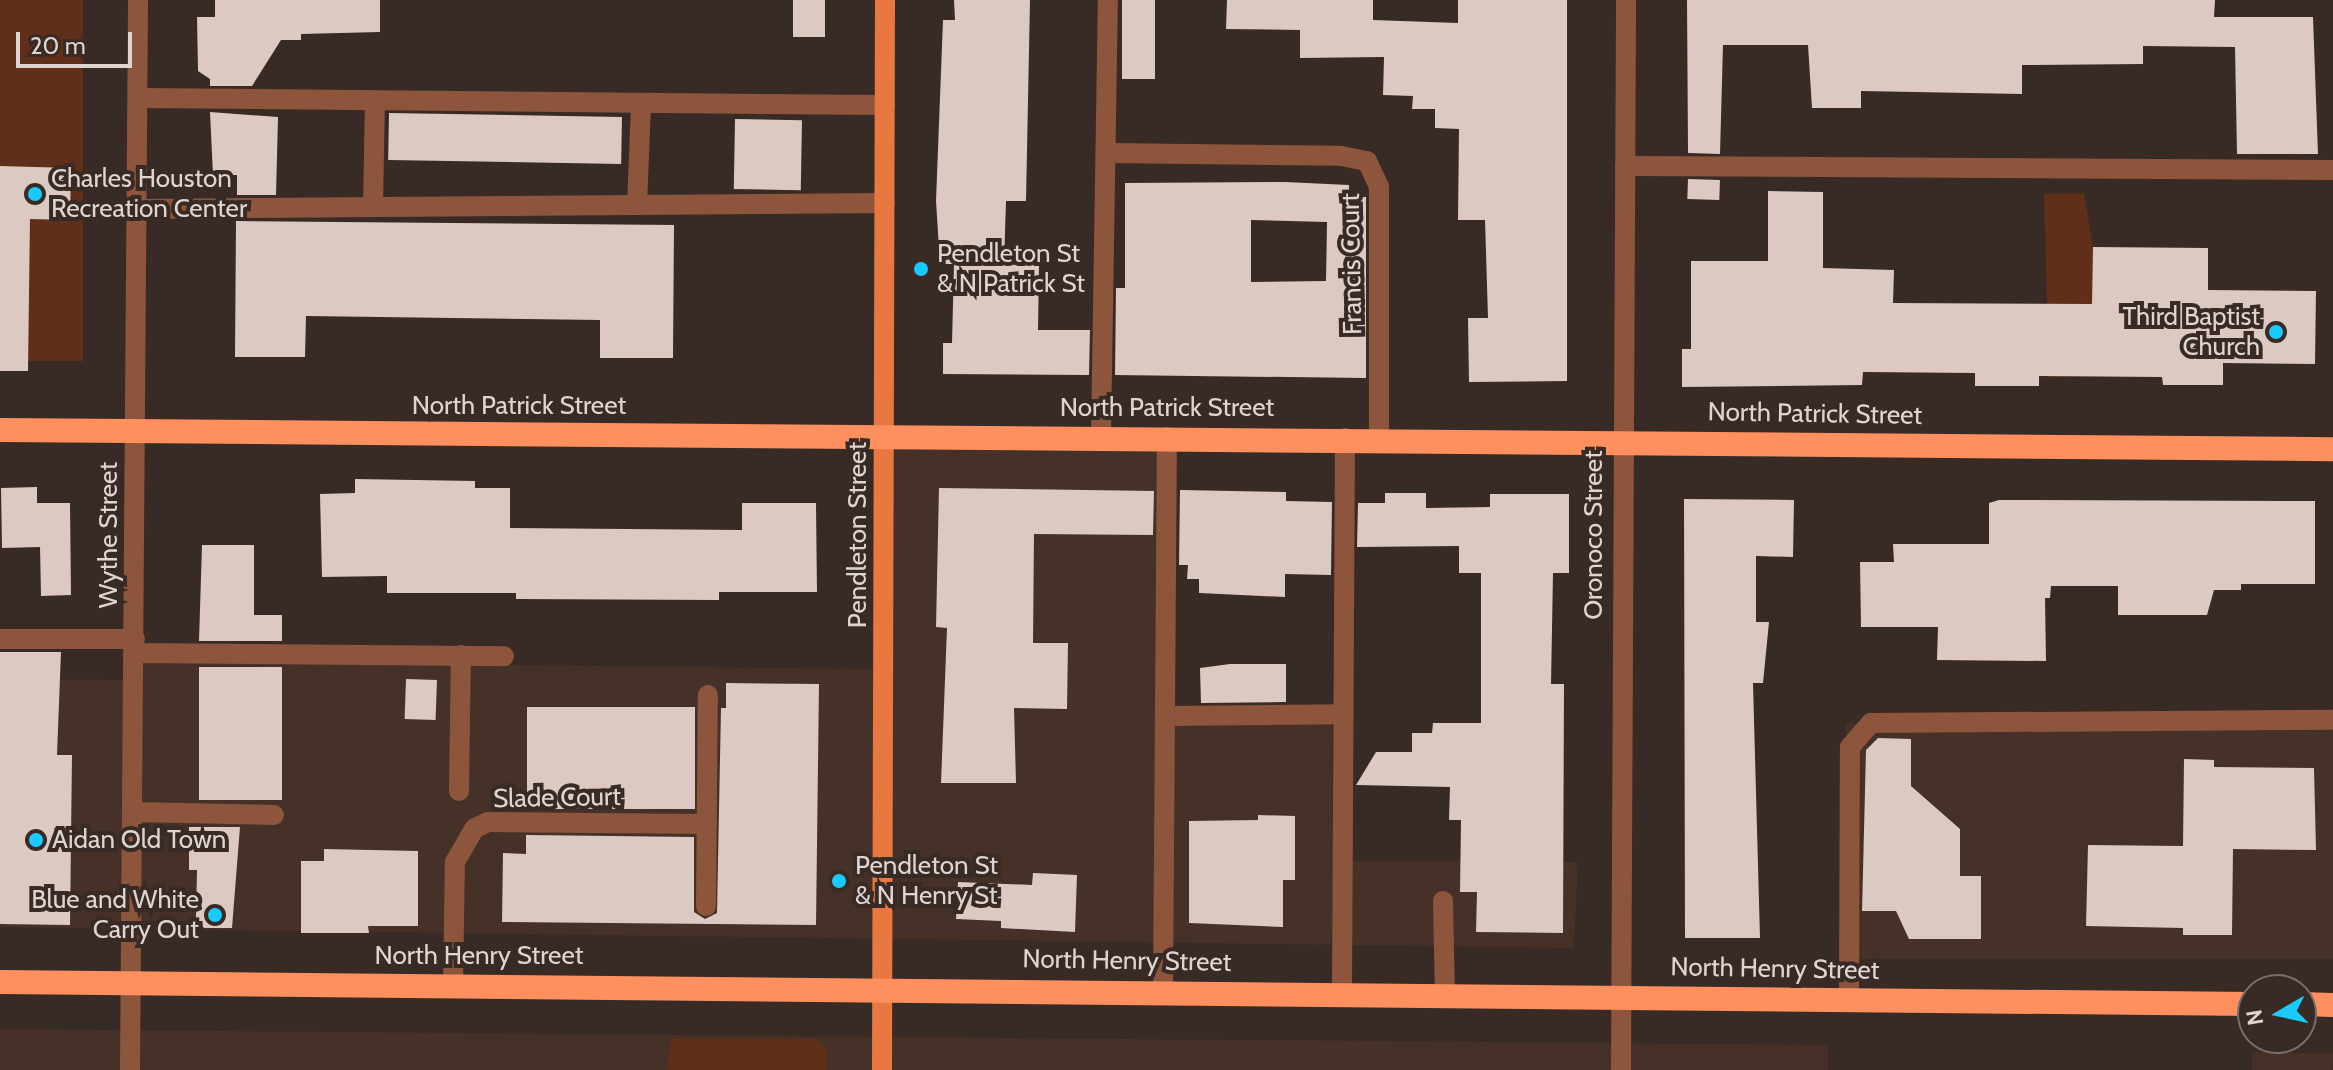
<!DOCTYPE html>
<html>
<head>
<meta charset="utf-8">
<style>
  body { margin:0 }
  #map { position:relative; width:2333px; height:1070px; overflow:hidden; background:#382a24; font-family:Cabin,sans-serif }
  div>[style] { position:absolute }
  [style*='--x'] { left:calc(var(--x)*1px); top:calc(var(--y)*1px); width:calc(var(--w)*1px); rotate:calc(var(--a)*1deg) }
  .built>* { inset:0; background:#453128; transform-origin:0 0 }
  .green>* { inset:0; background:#5f2f19; transform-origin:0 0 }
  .building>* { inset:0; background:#dccac2; transform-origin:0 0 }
  .minor>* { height:20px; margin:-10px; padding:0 10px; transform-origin:10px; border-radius:10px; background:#8d553c }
  .major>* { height:20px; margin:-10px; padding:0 10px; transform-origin:10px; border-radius:10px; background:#e97740 }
  .highway>* { height:24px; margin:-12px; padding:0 12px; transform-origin:12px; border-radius:12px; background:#fd905e }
  .dots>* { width:22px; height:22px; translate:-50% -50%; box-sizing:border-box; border:4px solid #382a24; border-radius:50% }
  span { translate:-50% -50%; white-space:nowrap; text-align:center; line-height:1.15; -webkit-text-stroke:8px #382a24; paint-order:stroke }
  .poi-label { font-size:26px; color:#ded4d0 }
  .left { translate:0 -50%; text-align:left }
  .right { translate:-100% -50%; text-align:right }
  .street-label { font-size:26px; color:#ded4d0 }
  .north { position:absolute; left:2237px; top:974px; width:80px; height:80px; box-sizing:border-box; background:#382a24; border:2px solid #7a6e69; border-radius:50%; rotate:261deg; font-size:22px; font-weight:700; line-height:32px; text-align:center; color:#ded4d0 }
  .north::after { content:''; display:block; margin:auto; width:28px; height:36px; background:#1acafc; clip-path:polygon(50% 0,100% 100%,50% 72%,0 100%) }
  .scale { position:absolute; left:16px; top:32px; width:116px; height:36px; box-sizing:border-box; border:4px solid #ded4d0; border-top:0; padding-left:10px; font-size:24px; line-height:28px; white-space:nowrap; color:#ded4d0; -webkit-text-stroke:6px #382a24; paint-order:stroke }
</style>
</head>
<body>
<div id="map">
  <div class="built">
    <div style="clip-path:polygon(879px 435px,1157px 437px,1157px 713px,1332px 715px,1333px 861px,1578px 862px,1574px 948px,0 927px,0 679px,130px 680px,130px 650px,504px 665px,879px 669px)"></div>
    <div style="left:1846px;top:724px;width:487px;height:235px"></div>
    <div style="clip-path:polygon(0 1029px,1828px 1045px,1828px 1070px,0 1070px)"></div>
    <div style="left:2252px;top:1052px;width:81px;height:18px;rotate:1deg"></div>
  </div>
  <div class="green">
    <div style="left:0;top:0;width:83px;height:361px"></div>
    <div style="clip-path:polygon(2084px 193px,2093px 247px,2092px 376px,2049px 377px,2044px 194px)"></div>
    <div style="clip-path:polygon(671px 1038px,818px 1039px,827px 1051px,827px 1070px,667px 1070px)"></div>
  </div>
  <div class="building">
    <div style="clip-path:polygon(215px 0,380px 0,380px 32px,301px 34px,301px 40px,281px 40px,252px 86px,210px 86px,210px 79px,198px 71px,197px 17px,215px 17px)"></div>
    <div style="left:793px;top:0;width:32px;height:37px"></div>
    <div style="clip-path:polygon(954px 0,1030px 0,1026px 201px,1006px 201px,1004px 264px,1039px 265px,1038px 330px,1090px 330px,1089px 375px,943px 374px,943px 343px,952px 343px,954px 264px,940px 264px,936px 201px,943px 20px,955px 20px)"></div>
    <div style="left:1122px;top:0;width:33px;height:79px"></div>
    <div style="clip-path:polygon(1227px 0,1373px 0,1373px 20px,1458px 23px,1458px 0,1567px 0,1567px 381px,1469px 382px,1468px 318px,1488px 318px,1485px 220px,1458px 220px,1459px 129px,1435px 128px,1435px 109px,1412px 109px,1413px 96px,1383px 95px,1384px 57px,1300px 58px,1300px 30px,1226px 29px)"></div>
    <div style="clip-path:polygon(1687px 0,2215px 0,2214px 17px,2313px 17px,2318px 154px,2237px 154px,2235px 47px,2143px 46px,2143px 64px,2022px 65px,2022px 94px,1861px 91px,1861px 108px,1812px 108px,1808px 45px,1723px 45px,1720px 154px,1688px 153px)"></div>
    <div style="clip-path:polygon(210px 112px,278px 117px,276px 195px,237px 195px,237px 175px,213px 175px)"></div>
    <div style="left:389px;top:113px;width:233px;height:47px;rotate:1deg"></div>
    <div style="left:735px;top:119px;width:67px;height:70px;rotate:1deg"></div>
    <div style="clip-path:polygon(0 166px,71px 168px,70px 220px,30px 219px,28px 371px,0 371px)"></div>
    <div style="left:1688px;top:179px;width:32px;height:20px;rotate:2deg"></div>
    <div style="clip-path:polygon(evenodd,1285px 182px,1349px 185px,1349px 197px,1366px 197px,1366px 378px,1115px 375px,1116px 288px,1125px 288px,1125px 183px,1285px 182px,1251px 220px,1327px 222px,1326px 281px,1251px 282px,1251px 220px)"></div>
    <div style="clip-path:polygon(1768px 191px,1823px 192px,1823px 268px,1894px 270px,1893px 303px,2092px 304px,2093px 247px,2208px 248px,2208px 290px,2316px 291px,2315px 364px,2223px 363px,2223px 385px,2163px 385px,2162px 377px,2039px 376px,2039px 386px,1975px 386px,1975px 373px,1863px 372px,1862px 385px,1682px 387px,1682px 349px,1691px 349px,1691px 261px,1768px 261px)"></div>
    <div style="clip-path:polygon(236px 221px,674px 225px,673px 358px,600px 358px,600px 320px,306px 316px,305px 357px,235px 357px)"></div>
    <div style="clip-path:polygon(355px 479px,475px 481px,475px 488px,510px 488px,510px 528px,742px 530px,742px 503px,816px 503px,817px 592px,719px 592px,719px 600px,516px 599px,516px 593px,387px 593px,387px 576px,322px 577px,320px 494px,355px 493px)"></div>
    <div style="clip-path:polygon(37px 487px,37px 503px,70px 503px,71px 595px,41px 596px,40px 547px,2px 548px,1px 488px)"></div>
    <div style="clip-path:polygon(939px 488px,1154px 491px,1153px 535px,1034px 534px,1033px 643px,1068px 643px,1067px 709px,1014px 708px,1016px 783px,941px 783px,947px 628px,936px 627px)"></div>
    <div style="clip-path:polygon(1180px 490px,1286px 492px,1286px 501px,1332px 502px,1331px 575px,1285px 574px,1285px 597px,1199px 593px,1199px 579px,1187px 579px,1188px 565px,1179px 565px)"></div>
    <div style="clip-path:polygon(1385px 493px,1426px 493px,1426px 508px,1490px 507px,1490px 494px,1569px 494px,1569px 573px,1553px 573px,1551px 684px,1564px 684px,1563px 933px,1476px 932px,1477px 892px,1460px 892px,1461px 820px,1449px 820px,1450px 787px,1356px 785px,1376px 752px,1412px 752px,1412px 733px,1432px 733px,1433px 723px,1481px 723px,1481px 573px,1459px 573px,1459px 546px,1357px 547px,1358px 503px,1385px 503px)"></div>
    <div style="clip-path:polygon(1684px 499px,1794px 500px,1793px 557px,1756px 556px,1756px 622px,1769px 622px,1763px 683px,1753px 683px,1760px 938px,1685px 938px)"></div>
    <div style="clip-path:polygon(1999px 500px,2315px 501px,2315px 584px,2241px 584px,2241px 590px,2214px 590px,2207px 615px,2118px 615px,2118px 586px,2051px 586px,2050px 598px,2045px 598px,2046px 661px,1937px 660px,1938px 627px,1861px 627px,1860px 562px,1894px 562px,1893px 544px,1989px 544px,1989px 503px)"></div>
    <div style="clip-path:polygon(202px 545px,254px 545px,254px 615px,282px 615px,282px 641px,199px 641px)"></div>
    <div style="clip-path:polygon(0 652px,61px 652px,57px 755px,72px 755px,70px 925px,0 924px)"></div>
    <div style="clip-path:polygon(1230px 664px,1286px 664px,1286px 702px,1201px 703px,1200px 668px)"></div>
    <div style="left:199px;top:667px;width:83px;height:133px"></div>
    <div style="left:406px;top:679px;width:31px;height:40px;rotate:2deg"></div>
    <div style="clip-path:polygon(726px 683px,819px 684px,816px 925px,502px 922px,503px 853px,526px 854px,526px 835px,694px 837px,694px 912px,705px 919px,717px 913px,721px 708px,726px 708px)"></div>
    <div style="left:527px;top:707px;width:168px;height:102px"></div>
    <div style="clip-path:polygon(1878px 738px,1911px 739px,1911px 786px,1960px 829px,1960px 876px,1981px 876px,1981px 939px,1909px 939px,1896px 911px,1862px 911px,1866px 750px)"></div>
    <div style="clip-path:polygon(2184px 759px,2214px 760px,2214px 767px,2314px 768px,2316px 850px,2233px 849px,2232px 935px,2183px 935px,2183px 928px,2086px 926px,2088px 845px,2183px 846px)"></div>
    <div style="clip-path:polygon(1258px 815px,1295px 816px,1295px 880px,1283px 880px,1283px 927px,1189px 923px,1189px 821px,1258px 820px)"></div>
    <div style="clip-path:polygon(189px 827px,240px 827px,232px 928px,204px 928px,196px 917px,197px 870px,189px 870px)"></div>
    <div style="clip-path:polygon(324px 849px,418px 851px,418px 926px,368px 926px,369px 933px,301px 933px,301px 861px,324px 861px)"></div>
    <div style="clip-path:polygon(1033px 873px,1077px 875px,1075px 932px,1001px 928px,1001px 921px,956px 919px,958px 882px,1032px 885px)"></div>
  </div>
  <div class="minor">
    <div style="--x:138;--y:98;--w:747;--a:0.54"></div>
    <div style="--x:1107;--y:153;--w:234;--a:0.7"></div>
    <div style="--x:1341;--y:156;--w:26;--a:11"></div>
    <div style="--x:1367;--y:161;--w:29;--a:65"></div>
    <div style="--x:1379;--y:187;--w:251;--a:90"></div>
    <div style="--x:1625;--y:166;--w:708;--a:0.32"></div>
    <div style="--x:373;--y:204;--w:101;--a:-88.9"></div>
    <div style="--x:637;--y:205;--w:98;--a:-87.7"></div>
    <div style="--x:138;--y:209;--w:747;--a:-0.46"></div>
    <div style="--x:1101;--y:436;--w:436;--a:-89.1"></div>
    <div style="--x:0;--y:639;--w:135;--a:0"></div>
    <div style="--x:135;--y:653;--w:369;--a:0.5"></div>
    <div style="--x:1166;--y:716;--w:177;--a:-0.6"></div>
    <div style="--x:459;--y:791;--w:136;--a:-89.2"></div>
    <div style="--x:133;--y:812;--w:141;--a:1.2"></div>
    <div style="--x:1443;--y:901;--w:93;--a:88.8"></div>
    <div style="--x:706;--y:906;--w:211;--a:-89.5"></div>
    <div style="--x:453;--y:984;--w:122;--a:-89.1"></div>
    <div style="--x:455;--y:862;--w:39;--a:-60"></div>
    <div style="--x:475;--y:828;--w:14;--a:-25"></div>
    <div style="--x:488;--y:822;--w:219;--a:0.5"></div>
    <div style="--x:1163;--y:990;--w:553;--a:-89.59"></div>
    <div style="--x:1342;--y:992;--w:554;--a:-89.69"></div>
    <div style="--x:1849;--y:998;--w:251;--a:-89.8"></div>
    <div style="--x:1850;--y:747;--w:32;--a:-49"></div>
    <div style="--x:1871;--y:723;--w:462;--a:-0.4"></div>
    <div style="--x:130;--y:1070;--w:1070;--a:-89.57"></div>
    <div style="--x:1621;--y:1070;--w:1070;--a:-89.73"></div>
  </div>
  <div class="major">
    <div style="--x:882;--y:1070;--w:1070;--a:-89.84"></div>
  </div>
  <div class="highway">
    <div style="--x:0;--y:430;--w:2333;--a:0.47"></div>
    <div style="--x:0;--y:982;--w:2253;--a:0.56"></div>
    <div style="--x:2301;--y:1004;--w:32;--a:2"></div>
  </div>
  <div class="dots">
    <div style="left:35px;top:194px;background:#1acafc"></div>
    <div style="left:921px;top:269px;background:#1acafc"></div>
    <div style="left:2276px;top:332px;background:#1acafc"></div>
    <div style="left:36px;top:840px;background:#1acafc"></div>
    <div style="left:839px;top:881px;background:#1acafc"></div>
    <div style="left:215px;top:915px;background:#1acafc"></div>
  </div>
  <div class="poi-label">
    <span class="left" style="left:51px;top:194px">Charles Houston<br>Recreation Center</span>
    <span class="left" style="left:937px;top:269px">Pendleton St<br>&amp; N Patrick St</span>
    <span class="right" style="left:2260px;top:332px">Third Baptist<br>Church</span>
    <span class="left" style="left:52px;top:840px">Aidan Old Town</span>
    <span class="left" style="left:855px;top:881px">Pendleton St<br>&amp; N Henry St</span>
    <span class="right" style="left:199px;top:915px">Blue and White<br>Carry Out</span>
  </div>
  <div class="street-label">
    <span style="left:1352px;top:264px;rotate:-91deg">Francis Court</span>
    <span style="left:519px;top:406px">North Patrick Street</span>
    <span style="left:1167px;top:408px">North Patrick Street</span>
    <span style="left:1815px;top:414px;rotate:1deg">North Patrick Street</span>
    <span style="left:109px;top:535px;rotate:-90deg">Wythe Street</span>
    <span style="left:858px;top:535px;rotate:-90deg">Pendleton Street</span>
    <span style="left:1594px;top:535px;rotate:-90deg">Oronoco Street</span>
    <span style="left:557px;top:798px;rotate:-1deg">Slade Court</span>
    <span style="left:479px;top:956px">North Henry Street</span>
    <span style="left:1127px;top:961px;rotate:1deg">North Henry Street</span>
    <span style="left:1775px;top:969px;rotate:1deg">North Henry Street</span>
  </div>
  <div class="north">N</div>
  <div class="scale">20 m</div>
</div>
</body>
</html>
